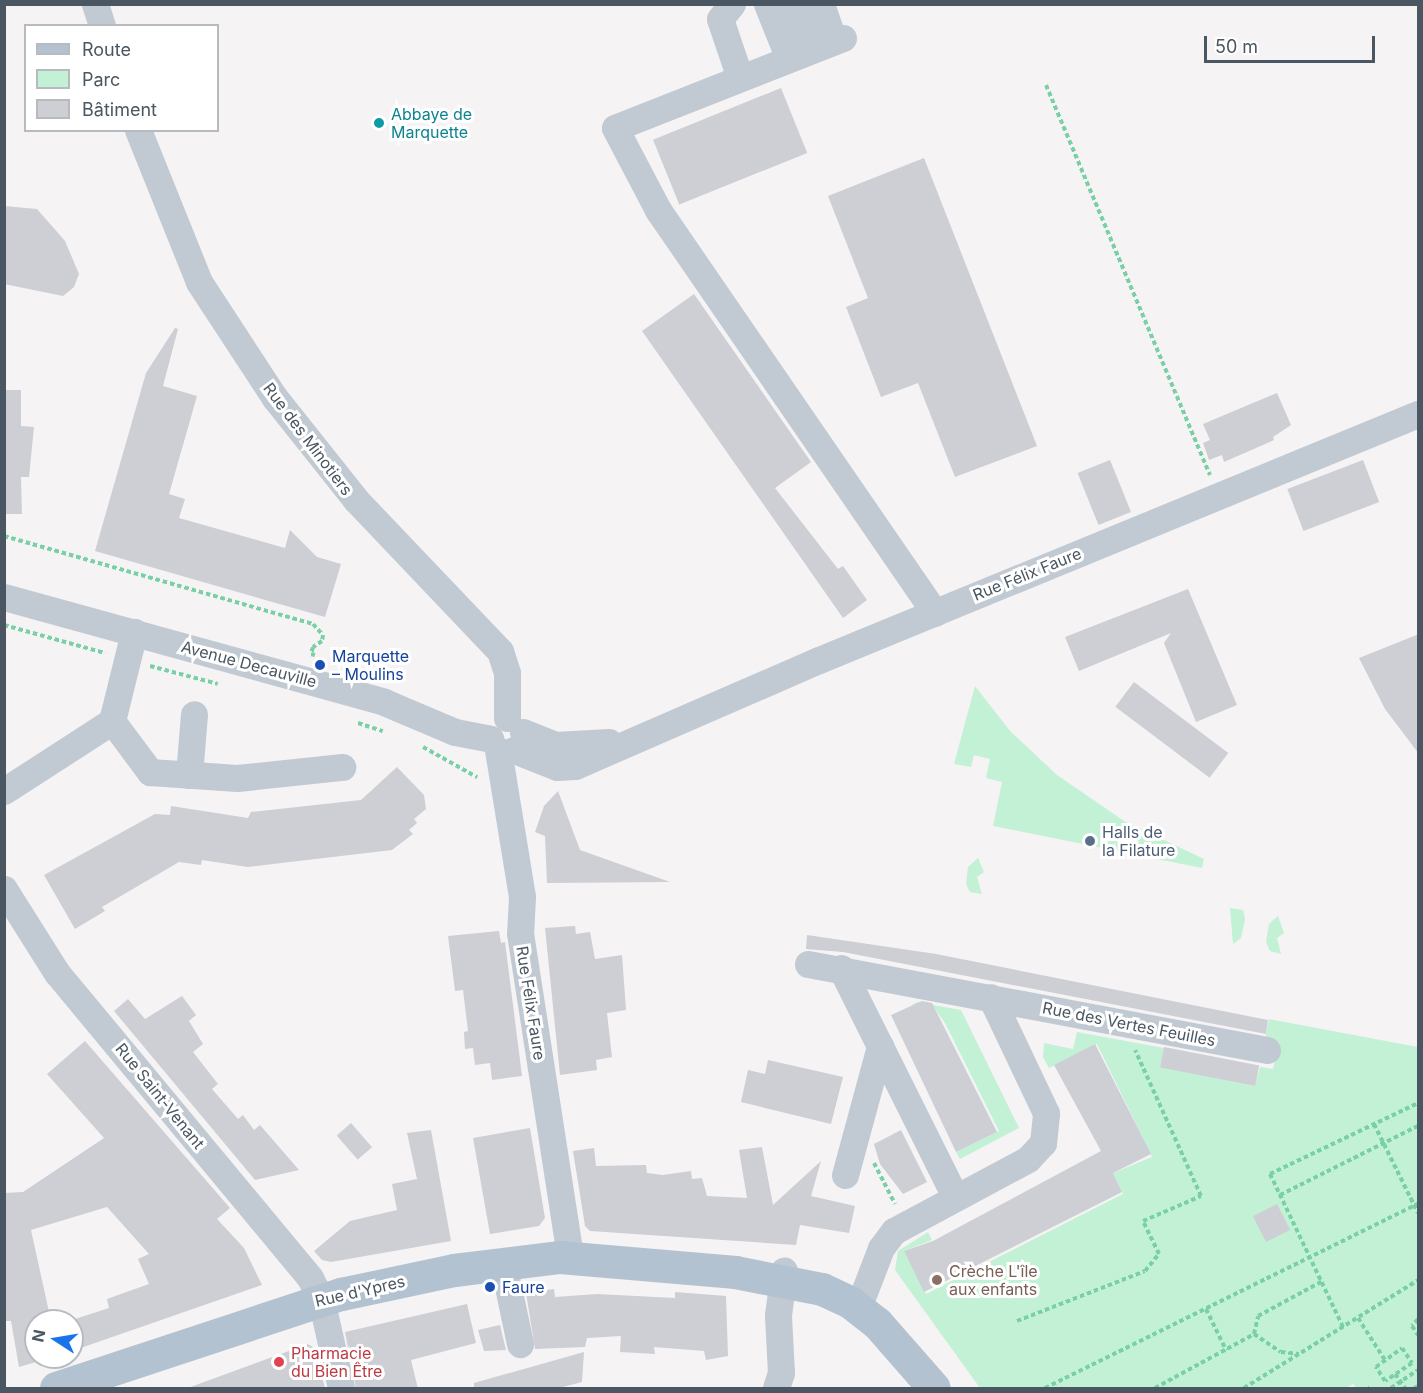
<!DOCTYPE html>
<html>
<head>
<meta charset="utf-8">
<style>
  body { margin:0 }
  #map { position:relative; width:1423px; height:1393px; overflow:hidden; background:#f5f3f3; font-family:Inter,sans-serif }
  div>[style] { position:absolute }
  [style*='--x'] { left:calc(var(--x)*1px); top:calc(var(--y)*1px); width:calc(var(--w)*1px); rotate:calc(var(--a)*1deg) }
  .green>* { inset:0; background:#c3f1d5 }
  .building>* { inset:0; background:#cdcfd5; transform-origin:0 0 }
  .path>* { height:4px; margin-top:-2px; transform-origin:0; background:repeating-linear-gradient(90deg,#7ad0a6 0 4.5px,transparent 0 7.5px) }
  .minor>* { height:27px; margin:-13.5px; padding:0 13.5px; transform-origin:13.5px; border-radius:13.5px; background:#c1cad2 }
  .major>* { height:33px; margin:-16.5px; padding:0 16.5px; transform-origin:16.5px; border-radius:16.5px; background:#b3c2d1 }
  .dots>* { width:16px; height:16px; translate:-50% -50%; box-sizing:border-box; border:3px solid #fff; border-radius:50% }
  span { translate:-50% -50%; white-space:nowrap; text-align:center; line-height:1.15; -webkit-text-stroke:6px #fff; paint-order:stroke }
  .culture-label { font-size:16px; color:#0d838f }
  .left { translate:0 -50%; text-align:left }
  .street-label { font-size:16px; color:#4a5661 }
  .transit-label { font-size:16px; color:#164399 }
  .service-label { font-size:16px; color:#4e5e75 }
  .education-label { font-size:16px; color:#785e54 }
  .health-label { font-size:16px; color:#be3a42 }
  .frame { position:absolute; inset:0; border:6px solid #4a5661; pointer-events:none }
  .legend { position:absolute; left:24px; top:24px; width:195px; height:108px; box-sizing:border-box; background:#fff; border:2px solid #b7bbc0; margin:0; padding:8px 10px; list-style:none; font-size:18px; color:#4a5661 }
  .legend li { display:flex; align-items:center; gap:12px; height:30px }
  .legend b { width:30px; border:2px solid #b7bbc0 }
  .north { position:absolute; left:24px; top:1309px; width:60px; height:60px; box-sizing:border-box; background:#fff; border:2px solid #b7bbc0; border-radius:50%; rotate:282deg; font-size:16px; font-weight:700; line-height:24px; text-align:center; color:#4a5661 }
  .north::after { content:''; display:block; margin:auto; width:21px; height:27px; background:#1a73e8; clip-path:polygon(50% 0,100% 100%,50% 72%,0 100%) }
  .scale { position:absolute; left:1204px; top:36px; width:171px; height:27px; box-sizing:border-box; border:3px solid #4a5661; border-top:0; padding-left:8px; font-size:18px; line-height:21px; white-space:nowrap; color:#4a5661; -webkit-text-stroke:4px #fff; paint-order:stroke }
</style>
</head>
<body>
<div id="map">
  <div class="green">
    <div style="clip-path:polygon(975px 686px,1010px 731px,1057px 775px,1124px 821px,1204px 859px,1202px 868px,993px 826px,1002px 782px,986px 778px,990px 759px,974px 755px,971px 767px,954px 764px)"></div>
    <div style="clip-path:polygon(978px 858px,984px 872px,977px 877px,982px 894px,970px 892px,966px 884px,968px 867px)"></div>
    <div style="clip-path:polygon(1230px 908px,1243px 910px,1245px 919px,1241px 938px,1233px 944px)"></div>
    <div style="clip-path:polygon(1278px 916px,1284px 933px,1277px 938px,1281px 954px,1270px 951px,1266px 942px,1269px 924px)"></div>
    <div style="clip-path:polygon(917px 1002px,961px 1010px,1019px 1128px,960px 1159px,956px 1152px,999px 1131px,945px 1023px,935px 1009px,912px 1005px)"></div>
    <div style="clip-path:polygon(1269px 1019px,1418px 1047px,1418px 1388px,1356px 1388px,1353px 1384px,1346px 1388px,980px 1388px,895px 1270px,898px 1251px,928px 1232px,932px 1240px,904px 1251px,926px 1294px,1123px 1194px,1113px 1173px,1152px 1157px,1097px 1044px,1049px 1068px,1043px 1057px,1044px 1043px,1073px 1049px,1077px 1032px,1164px 1048px,1160px 1067px,1255px 1086px,1260px 1067px,1273px 1069px,1279px 1042px,1265px 1039px)"></div>
  </div>
  <div class="building">
    <div style="left:781px;top:88px;width:70px;height:138px;rotate:68deg"></div>
    <div style="clip-path:polygon(924px 158px,1037px 446px,955px 477px,918px 383px,881px 397px,846px 307px,868px 298px,828px 196px)"></div>
    <div style="clip-path:polygon(4px 206px,37px 209px,65px 241px,79px 274px,74px 287px,63px 296px,4px 284px)"></div>
    <div style="clip-path:polygon(694px 294px,811px 462px,775px 488px,838px 569px,843px 566px,867px 600px,843px 618px,642px 331px)"></div>
    <div style="clip-path:polygon(175px 328px,178px 329px,163px 386px,197px 396px,169px 494px,185px 499px,179px 518px,285px 548px,290px 530px,317px 557px,341px 564px,325px 617px,95px 551px,146px 373px)"></div>
    <div style="clip-path:polygon(4px 390px,21px 390px,21px 426px,34px 427px,29px 477px,21px 477px,22px 514px,4px 514px)"></div>
    <div style="clip-path:polygon(1277px 393px,1291px 425px,1273px 437px,1274px 440px,1224px 462px,1222px 455px,1209px 460px,1203px 443px,1210px 440px,1203px 424px)"></div>
    <div style="left:1110px;top:460px;width:56px;height:35px;rotate:68deg"></div>
    <div style="left:1363px;top:460px;width:45px;height:81px;rotate:69deg"></div>
    <div style="clip-path:polygon(1188px 589px,1237px 705px,1196px 722px,1164px 643px,1171px 633px,1079px 671px,1065px 637px)"></div>
    <div style="clip-path:polygon(1419px 634px,1419px 754px,1385px 709px,1359px 658px)"></div>
    <div style="left:1134px;top:682px;width:118px;height:31px;rotate:37deg"></div>
    <div style="clip-path:polygon(397px 767px,424px 795px,426px 809px,414px 819px,417px 823px,409px 830px,413px 834px,392px 850px,248px 867px,202px 860px,201px 865px,179px 862px,102px 907px,105px 911px,75px 929px,44px 875px,155px 814px,170px 815px,171px 806px,248px 818px,251px 812px,361px 800px)"></div>
    <div style="clip-path:polygon(558px 791px,580px 850px,670px 882px,547px 883px,545px 836px,535px 832px,544px 806px)"></div>
    <div style="clip-path:polygon(575px 926px,576px 934px,590px 932px,595px 959px,622px 955px,626px 1010px,607px 1013px,612px 1057px,596px 1060px,597px 1070px,560px 1075px,545px 928px)"></div>
    <div style="clip-path:polygon(499px 931px,501px 943px,505px 942px,522px 1076px,492px 1080px,490px 1063px,475px 1065px,473px 1048px,465px 1049px,464px 1032px,468px 1031px,463px 990px,455px 991px,448px 936px)"></div>
    <div style="clip-path:polygon(807px 935px,936px 954px,1268px 1020px,1266px 1034px,843px 952px,806px 949px)"></div>
    <div style="clip-path:polygon(182px 996px,196px 1015px,189px 1021px,203px 1044px,193px 1052px,218px 1084px,212px 1089px,238px 1119px,243px 1115px,254px 1130px,260px 1125px,299px 1170px,255px 1180px,114px 1011px,128px 999px,145px 1019px)"></div>
    <div style="clip-path:polygon(922px 1001px,932px 1003px,997px 1132px,956px 1152px,891px 1015px)"></div>
    <div style="clip-path:polygon(85px 1041px,230px 1208px,217px 1219px,244px 1248px,262px 1285px,72px 1351px,72px 1320px,109px 1308px,107px 1299px,149px 1284px,138px 1259px,149px 1254px,107px 1207px,31px 1230px,51px 1321px,36px 1321px,36px 1362px,19px 1367px,11px 1321px,4px 1321px,4px 1193px,23px 1192px,104px 1138px,47px 1074px)"></div>
    <div style="clip-path:polygon(1095px 1044px,1151px 1154px,1113px 1173px,1122px 1192px,924px 1292px,904px 1251px,933px 1241px,1101px 1151px,1054px 1065px)"></div>
    <div style="left:1164px;top:1047px;width:97px;height:21px;rotate:11deg"></div>
    <div style="clip-path:polygon(768px 1060px,843px 1077px,831px 1124px,741px 1102px,748px 1070px,765px 1074px)"></div>
    <div style="left:351px;top:1123px;width:32px;height:19px;rotate:49deg"></div>
    <div style="clip-path:polygon(530px 1128px,545px 1218px,539px 1226px,490px 1234px,473px 1138px)"></div>
    <div style="clip-path:polygon(431px 1130px,451px 1241px,331px 1262px,322px 1260px,314px 1251px,350px 1221px,397px 1210px,392px 1184px,417px 1179px,407px 1133px)"></div>
    <div style="clip-path:polygon(901px 1130px,927px 1182px,903px 1194px,880px 1164px,874px 1144px)"></div>
    <div style="clip-path:polygon(762px 1147px,773px 1205px,821px 1161px,811px 1196px,855px 1206px,849px 1233px,800px 1225px,796px 1245px,590px 1231px,585px 1226px,573px 1151px,594px 1148px,596px 1166px,646px 1165px,647px 1173px,663px 1175px,691px 1171px,692px 1179px,702px 1178px,707px 1196px,747px 1198px,739px 1150px)"></div>
    <div style="left:1277px;top:1204px;width:29px;height:27px;rotate:63deg"></div>
    <div style="clip-path:polygon(554px 1289px,555px 1297px,597px 1294px,675px 1298px,675px 1292px,726px 1296px,728px 1356px,706px 1360px,704px 1351px,654px 1347px,655px 1354px,620px 1352px,621px 1336px,587px 1338px,585px 1347px,535px 1349px,526px 1293px)"></div>
    <div style="clip-path:polygon(467px 1304px,476px 1343px,411px 1360px,418px 1389px,356px 1389px,345px 1332px)"></div>
    <div style="clip-path:polygon(500px 1325px,506px 1350px,484px 1351px,478px 1330px)"></div>
    <div style="clip-path:polygon(308px 1344px,316px 1349px,325px 1389px,185px 1389px)"></div>
    <div style="clip-path:polygon(584px 1352px,582px 1382px,555px 1389px,474px 1389px,474px 1383px)"></div>
  </div>
  <div class="path">
    <div style="--x:1046;--y:85;--w:423;--a:67.2"></div>
    <div style="--x:4;--y:536;--w:321;--a:15.9"></div>
    <div style="--x:313;--y:624;--w:15;--a:48"></div>
    <div style="--x:323;--y:635;--w:6;--a:99"></div>
    <div style="--x:322;--y:641;--w:11;--a:146"></div>
    <div style="--x:313;--y:647;--w:7;--a:106"></div>
    <div style="--x:311;--y:654;--w:4;--a:14"></div>
    <div style="--x:4;--y:625;--w:105;--a:15.5"></div>
    <div style="--x:150;--y:666;--w:70;--a:14.8"></div>
    <div style="--x:358;--y:723;--w:26;--a:18"></div>
    <div style="--x:423;--y:747;--w:62;--a:29.1"></div>
    <div style="--x:1374;--y:1124;--w:99;--a:63.7"></div>
    <div style="--x:874;--y:1163;--w:46;--a:62.9"></div>
    <div style="--x:1280;--y:1195;--w:154;--a:-26.6"></div>
    <div style="--x:1206;--y:1309;--w:46;--a:64"></div>
    <div style="--x:1358;--y:1318;--w:50;--a:57.3"></div>
    <div style="--x:1418;--y:1319;--w:9;--a:131"></div>
    <div style="--x:1412;--y:1326;--w:11;--a:56"></div>
    <div style="--x:1017;--y:1321;--w:137;--a:-21.3"></div>
    <div style="--x:1145;--y:1271;--w:22;--a:-51"></div>
    <div style="--x:1159;--y:1254;--w:37;--a:-116"></div>
    <div style="--x:1143;--y:1221;--w:63;--a:-23.3"></div>
    <div style="--x:1201;--y:1196;--w:160;--a:-114.3"></div>
    <div style="--x:1343;--y:1327;--w:170;--a:-115.5"></div>
    <div style="--x:1270;--y:1174;--w:164;--a:-25.6"></div>
    <div style="--x:1254;--y:1334;--w:18;--a:-77"></div>
    <div style="--x:1258;--y:1316;--w:72;--a:-28.4"></div>
    <div style="--x:1402;--y:1348;--w:18;--a:56"></div>
    <div style="--x:1412;--y:1363;--w:32;--a:146"></div>
    <div style="--x:1385;--y:1381;--w:17;--a:-123"></div>
    <div style="--x:1376;--y:1367;--w:32;--a:-36"></div>
    <div style="--x:1395;--y:1374;--w:17;--a:54"></div>
    <div style="--x:1045;--y:1388;--w:416;--a:-26.3"></div>
    <div style="--x:1155;--y:1388;--w:113;--a:-28.6"></div>
    <div style="--x:1254;--y:1334;--w:32;--a:34"></div>
    <div style="--x:1281;--y:1352;--w:18;--a:6"></div>
    <div style="--x:1244;--y:1388;--w:205;--a:-31.8"></div>
    <div style="--x:1368;--y:1388;--w:1;--a:0"></div>
    <div style="--x:1391;--y:1388;--w:32;--a:-34"></div>
    <div style="--x:1414;--y:1388;--w:4;--a:-27"></div>
  </div>
  <div class="minor">
    <div style="--x:95;--y:4;--w:23;--a:72"></div>
    <div style="--x:732;--y:4;--w:19;--a:129"></div>
    <div style="--x:720;--y:19;--w:62;--a:71.3"></div>
    <div style="--x:767;--y:4;--w:59;--a:68.2"></div>
    <div style="--x:793;--y:4;--w:49;--a:69.7"></div>
    <div style="--x:821;--y:4;--w:39;--a:71"></div>
    <div style="--x:843;--y:38;--w:245;--a:158.5"></div>
    <div style="--x:615;--y:128;--w:93;--a:62.3"></div>
    <div style="--x:658;--y:210;--w:489;--a:55.5"></div>
    <div style="--x:138;--y:130;--w:164;--a:68.1"></div>
    <div style="--x:199;--y:282;--w:139;--a:56.8"></div>
    <div style="--x:275;--y:398;--w:130;--a:51.5"></div>
    <div style="--x:356;--y:500;--w:209;--a:46.4"></div>
    <div style="--x:500;--y:651;--w:23;--a:72"></div>
    <div style="--x:507;--y:673;--w:45;--a:90"></div>
    <div style="--x:4;--y:597;--w:394;--a:15.4"></div>
    <div style="--x:384;--y:702;--w:77;--a:22.9"></div>
    <div style="--x:455;--y:732;--w:36;--a:11"></div>
    <div style="--x:112;--y:721;--w:92;--a:-76.1"></div>
    <div style="--x:523;--y:732;--w:35;--a:22"></div>
    <div style="--x:555;--y:745;--w:54;--a:-3.2"></div>
    <div style="--x:498;--y:750;--w:149;--a:80.7"></div>
    <div style="--x:522;--y:897;--w:36;--a:93"></div>
    <div style="--x:520;--y:933;--w:328;--a:81.2"></div>
    <div style="--x:514;--y:750;--w:46;--a:21.6"></div>
    <div style="--x:557;--y:767;--w:18;--a:-3"></div>
    <div style="--x:575;--y:766;--w:266;--a:-23.5"></div>
    <div style="--x:819;--y:660;--w:648;--a:-22.33"></div>
    <div style="--x:189;--y:775;--w:61;--a:-85.3"></div>
    <div style="--x:4;--y:791;--w:129;--a:-32.9"></div>
    <div style="--x:112;--y:721;--w:64;--a:53.3"></div>
    <div style="--x:150;--y:772;--w:87;--a:3.9"></div>
    <div style="--x:237;--y:778;--w:106;--a:-6"></div>
    <div style="--x:4;--y:889;--w:99;--a:57.8"></div>
    <div style="--x:57;--y:973;--w:396;--a:50.3"></div>
    <div style="--x:310;--y:1278;--w:24;--a:62"></div>
    <div style="--x:321;--y:1299;--w:91;--a:77.3"></div>
    <div style="--x:808;--y:964;--w:467;--a:10.6"></div>
    <div style="--x:841;--y:968;--w:254;--a:63.5"></div>
    <div style="--x:845;--y:1175;--w:134;--a:-74.8"></div>
    <div style="--x:503;--y:1263;--w:83;--a:78.1"></div>
    <div style="--x:858;--y:1308;--w:64;--a:-69"></div>
    <div style="--x:881;--y:1248;--w:21;--a:-53"></div>
    <div style="--x:894;--y:1231;--w:152;--a:-28.2"></div>
    <div style="--x:1028;--y:1159;--w:22;--a:-47"></div>
    <div style="--x:1043;--y:1143;--w:30;--a:-84"></div>
    <div style="--x:1046;--y:1113;--w:128;--a:-115.4"></div>
    <div style="--x:776;--y:1388;--w:16;--a:-72"></div>
    <div style="--x:781;--y:1373;--w:58;--a:-93"></div>
    <div style="--x:778;--y:1315;--w:45;--a:-82.4"></div>
  </div>
  <div class="major">
    <div style="--x:56;--y:1388;--w:300;--a:-18.3"></div>
    <div style="--x:341;--y:1294;--w:116;--a:-12"></div>
    <div style="--x:454;--y:1270;--w:107;--a:-7"></div>
    <div style="--x:560;--y:1257;--w:176;--a:4.9"></div>
    <div style="--x:735;--y:1272;--w:89;--a:11.1"></div>
    <div style="--x:822;--y:1289;--w:31;--a:25"></div>
    <div style="--x:850;--y:1302;--w:34;--a:38"></div>
    <div style="--x:877;--y:1323;--w:86;--a:48.8"></div>
  </div>
  <div class="dots">
    <div style="left:379px;top:123px;background:#0f9aa8"></div>
    <div style="left:320px;top:665px;background:#1a4fb4"></div>
    <div style="left:1090px;top:841px;background:#5c6f8a"></div>
    <div style="left:937px;top:1280px;background:#8d6e63"></div>
    <div style="left:490px;top:1287px;background:#1a4fb4"></div>
    <div style="left:279px;top:1362px;background:#e0444e"></div>
  </div>
  <div class="culture-label">
    <span class="left" style="left:391px;top:123px">Abbaye de<br>Marquette</span>
  </div>
  <div class="street-label">
    <span style="left:308px;top:439px;rotate:53deg">Rue des Minotiers</span>
    <span style="left:1027px;top:574px;rotate:-22deg">Rue Félix Faure</span>
    <span style="left:249px;top:664px;rotate:15deg">Avenue Decauville</span>
    <span style="left:531px;top:1003px;rotate:81deg">Rue Félix Faure</span>
    <span style="left:1129px;top:1024px;rotate:11deg">Rue des Vertes Feuilles</span>
    <span style="left:160px;top:1096px;rotate:51deg">Rue Saint-Venant</span>
    <span style="left:360px;top:1291px;rotate:-13deg">Rue d'Ypres</span>
  </div>
  <div class="transit-label">
    <span class="left" style="left:332px;top:665px">Marquette<br>– Moulins</span>
    <span class="left" style="left:502px;top:1287px">Faure</span>
  </div>
  <div class="service-label">
    <span class="left" style="left:1102px;top:841px">Halls de<br>la Filature</span>
  </div>
  <div class="education-label">
    <span class="left" style="left:949px;top:1280px">Crèche L'île<br>aux enfants</span>
  </div>
  <div class="health-label">
    <span class="left" style="left:291px;top:1362px">Pharmacie<br>du Bien Être</span>
  </div>
  <div class="frame"></div>
  <ul class="legend">
  <li><b style="height:8px;background:#b3c2d1"></b>Route</li>
  <li><b style="height:16px;background:#c3f1d5"></b>Parc</li>
  <li><b style="height:16px;background:#cdcfd5"></b>Bâtiment</li>
  </ul>
  <div class="north">N</div>
  <div class="scale">50 m</div>
</div>
</body>
</html>
